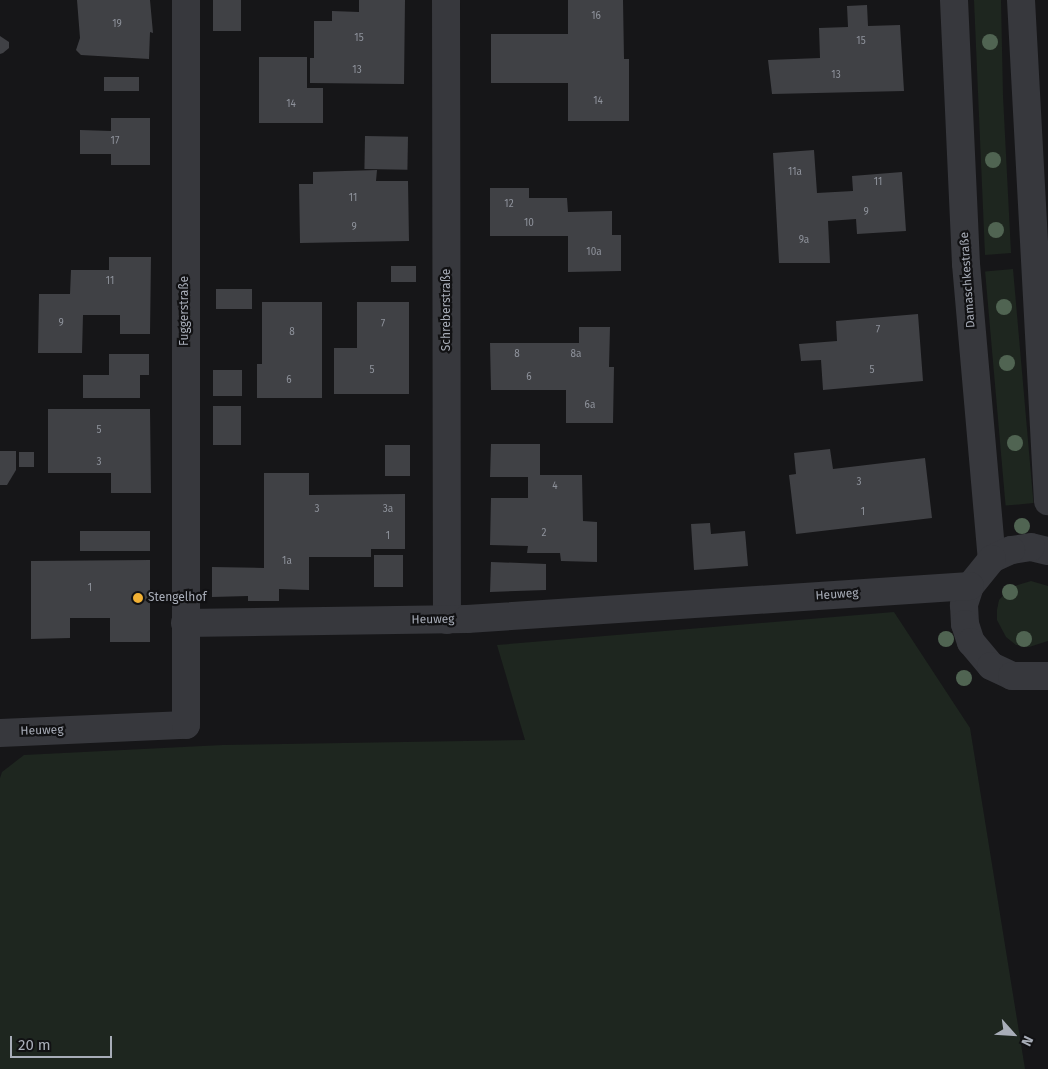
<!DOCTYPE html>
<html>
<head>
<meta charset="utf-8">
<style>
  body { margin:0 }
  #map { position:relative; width:1048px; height:1069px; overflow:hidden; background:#161618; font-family:"Fira Sans",sans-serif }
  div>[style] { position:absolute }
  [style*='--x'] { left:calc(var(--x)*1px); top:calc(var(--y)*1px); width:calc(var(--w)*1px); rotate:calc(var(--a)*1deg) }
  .green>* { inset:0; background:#1e261f; transform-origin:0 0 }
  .building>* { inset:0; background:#404145; transform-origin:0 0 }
  .minor>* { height:28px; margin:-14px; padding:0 14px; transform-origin:14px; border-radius:14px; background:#37383d }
  .trees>* { width:16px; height:16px; margin:-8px; border-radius:50%; background:#506452 }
  .dots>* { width:14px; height:14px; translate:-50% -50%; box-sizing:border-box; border:2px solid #111113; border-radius:50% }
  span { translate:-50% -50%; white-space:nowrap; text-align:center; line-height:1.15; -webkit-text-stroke:4.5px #111113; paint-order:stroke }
  .number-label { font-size:10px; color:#8e929b }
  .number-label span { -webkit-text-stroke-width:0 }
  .street-label { font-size:12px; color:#a8adb8 }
  .poi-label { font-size:12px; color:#a8adb8 }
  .left { translate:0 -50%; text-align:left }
  .north { position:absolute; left:988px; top:1009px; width:50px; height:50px; -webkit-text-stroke:4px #111113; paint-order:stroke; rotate:116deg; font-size:14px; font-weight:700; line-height:20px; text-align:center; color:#a8adb8 }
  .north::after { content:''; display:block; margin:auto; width:18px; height:22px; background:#a8adb8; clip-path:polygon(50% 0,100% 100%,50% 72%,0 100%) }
  .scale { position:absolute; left:10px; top:1036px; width:102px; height:22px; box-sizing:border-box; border:2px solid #a8adb8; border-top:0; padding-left:6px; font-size:15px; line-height:18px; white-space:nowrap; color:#a8adb8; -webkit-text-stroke:4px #111113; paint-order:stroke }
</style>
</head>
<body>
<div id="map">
  <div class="green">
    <div style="clip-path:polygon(974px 0,1001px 0,1003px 96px,1011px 253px,985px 255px)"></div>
    <div style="left:1013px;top:269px;width:235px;height:28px;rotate:85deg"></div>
    <div style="clip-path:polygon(1031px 581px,1048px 586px,1048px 641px,1029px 647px,1016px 645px,1006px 637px,997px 620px,997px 610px,999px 600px,1011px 587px)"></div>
    <div style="clip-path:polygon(894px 612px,970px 728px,1025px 1069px,0 1069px,0 778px,2px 772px,24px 755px,223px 745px,525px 740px,497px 645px)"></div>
  </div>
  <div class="building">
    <div style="clip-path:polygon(77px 0,150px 0,153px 33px,150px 32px,149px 59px,81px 55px,76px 50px,80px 38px)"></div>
    <div style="left:213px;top:0;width:28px;height:31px"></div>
    <div style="clip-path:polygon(359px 0,405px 0,404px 84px,310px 83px,310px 58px,314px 58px,314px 21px,332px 21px,332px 11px,359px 12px)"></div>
    <div style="clip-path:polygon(568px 0,623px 0,624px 59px,629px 59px,629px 121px,568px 121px,568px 83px,491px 83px,491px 34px,568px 34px)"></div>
    <div style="clip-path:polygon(867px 5px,868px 26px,900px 25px,904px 91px,772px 94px,768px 60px,820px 58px,819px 28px,848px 27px,847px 6px)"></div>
    <div style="clip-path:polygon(0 36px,9px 42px,9px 48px,3px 53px,0 54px)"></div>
    <div style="clip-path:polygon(259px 57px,307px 57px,307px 88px,323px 88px,323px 123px,259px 123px)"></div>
    <div style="left:104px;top:77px;width:35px;height:14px"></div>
    <div style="clip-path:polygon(111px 118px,150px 118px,150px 165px,111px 165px,111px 154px,80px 154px,80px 130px,111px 131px)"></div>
    <div style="left:365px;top:136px;width:43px;height:33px;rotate:1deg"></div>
    <div style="clip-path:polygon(814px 150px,817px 193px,853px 191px,852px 176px,902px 172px,906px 231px,857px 234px,856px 219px,828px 221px,830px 263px,779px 263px,773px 153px)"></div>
    <div style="clip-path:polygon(377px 170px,376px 181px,408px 181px,409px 241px,300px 243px,299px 184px,313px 184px,313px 172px)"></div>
    <div style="clip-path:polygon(490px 188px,529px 188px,529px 198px,567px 198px,568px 212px,612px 211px,612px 235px,621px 235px,621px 271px,568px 272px,568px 236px,490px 236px)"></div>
    <div style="clip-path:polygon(109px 257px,151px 257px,150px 334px,120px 334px,120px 315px,83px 315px,82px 353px,38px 353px,39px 294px,70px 294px,71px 270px,109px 270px)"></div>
    <div style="left:391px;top:266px;width:25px;height:16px"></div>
    <div style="left:216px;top:289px;width:36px;height:20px"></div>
    <div style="clip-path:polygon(262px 302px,322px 302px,322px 398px,257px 398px,257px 364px,262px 364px)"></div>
    <div style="clip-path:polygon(357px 302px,409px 302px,409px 394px,334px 394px,334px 348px,357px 348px)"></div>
    <div style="clip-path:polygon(918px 314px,923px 381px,823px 390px,821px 360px,801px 361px,799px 344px,837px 341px,836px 321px)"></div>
    <div style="clip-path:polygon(579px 327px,610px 327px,609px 367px,614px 367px,613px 423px,566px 423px,566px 390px,491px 390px,490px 343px,579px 343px)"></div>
    <div style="clip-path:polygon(109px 354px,149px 354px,149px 375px,140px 375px,140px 398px,83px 398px,83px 375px,109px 375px)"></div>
    <div style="left:213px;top:370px;width:29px;height:26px"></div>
    <div style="left:213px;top:406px;width:28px;height:39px"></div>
    <div style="clip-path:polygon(48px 409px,150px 409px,151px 493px,111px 493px,111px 473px,48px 473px)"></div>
    <div style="clip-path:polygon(491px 444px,540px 444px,540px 475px,582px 475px,583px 521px,597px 522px,597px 562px,561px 561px,560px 553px,527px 553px,528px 546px,490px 545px,491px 498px,528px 498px,528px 477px,490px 477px)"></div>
    <div style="left:385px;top:445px;width:25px;height:31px"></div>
    <div style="clip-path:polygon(830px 449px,833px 469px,925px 458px,932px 518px,796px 534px,789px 475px,796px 474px,794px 453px)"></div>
    <div style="clip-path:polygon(0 451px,16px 451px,16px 470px,7px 485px,0 485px)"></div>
    <div style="left:34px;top:452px;width:15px;height:15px;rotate:90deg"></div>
    <div style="clip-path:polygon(264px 473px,309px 473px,309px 495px,405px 494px,405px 549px,371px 549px,371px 557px,309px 557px,309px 590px,279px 589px,279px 601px,248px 601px,248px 596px,212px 597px,212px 567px,264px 568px)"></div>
    <div style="clip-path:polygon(710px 523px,711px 534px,745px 531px,748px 566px,694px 570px,691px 524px)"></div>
    <div style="left:80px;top:531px;width:70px;height:20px"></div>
    <div style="left:374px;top:555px;width:29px;height:32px"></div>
    <div style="clip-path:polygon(150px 560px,150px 642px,110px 642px,110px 618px,70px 618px,70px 638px,31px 639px,31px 561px)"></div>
    <div style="clip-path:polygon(491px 562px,546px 564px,546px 590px,490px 592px)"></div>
  </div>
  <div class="minor">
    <div style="--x:446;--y:0;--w:620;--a:89.91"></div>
    <div style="--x:954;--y:0;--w:264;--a:87.4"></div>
    <div style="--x:966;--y:264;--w:296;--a:85"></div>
    <div style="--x:1021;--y:0;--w:502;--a:86.92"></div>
    <div style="--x:1048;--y:551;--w:17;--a:-167"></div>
    <div style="--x:1031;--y:547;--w:20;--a:171"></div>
    <div style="--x:1011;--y:550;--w:21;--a:155"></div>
    <div style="--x:992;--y:559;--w:35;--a:129"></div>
    <div style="--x:970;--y:586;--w:20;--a:108"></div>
    <div style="--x:964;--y:605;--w:19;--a:87"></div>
    <div style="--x:965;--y:624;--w:19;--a:72"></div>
    <div style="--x:971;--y:642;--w:31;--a:50"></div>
    <div style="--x:991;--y:666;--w:23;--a:25"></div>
    <div style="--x:1012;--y:676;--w:36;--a:0"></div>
    <div style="--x:185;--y:623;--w:282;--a:-0.8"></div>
    <div style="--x:467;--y:619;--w:504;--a:-3.75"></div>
    <div style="--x:0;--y:733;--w:186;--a:-2.5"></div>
    <div style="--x:186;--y:725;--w:725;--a:-90"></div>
  </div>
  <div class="trees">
    <div style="left:990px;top:42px"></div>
    <div style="left:993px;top:160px"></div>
    <div style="left:996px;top:230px"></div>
    <div style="left:1004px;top:307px"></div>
    <div style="left:1007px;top:363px"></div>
    <div style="left:1015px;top:443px"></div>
    <div style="left:1022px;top:526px"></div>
    <div style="left:1010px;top:592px"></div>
    <div style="left:946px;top:639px"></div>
    <div style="left:1024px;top:639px"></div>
    <div style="left:964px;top:678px"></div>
  </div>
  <div class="dots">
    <div style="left:138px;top:598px;background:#f2b134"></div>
  </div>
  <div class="number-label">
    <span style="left:596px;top:17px">16</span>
    <span style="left:117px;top:25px">19</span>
    <span style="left:359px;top:39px">15</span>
    <span style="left:861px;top:42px">15</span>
    <span style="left:357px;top:71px">13</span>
    <span style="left:836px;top:76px">13</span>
    <span style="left:598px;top:102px">14</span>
    <span style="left:291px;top:105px">14</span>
    <span style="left:115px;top:142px">17</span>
    <span style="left:795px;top:173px">11a</span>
    <span style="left:878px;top:183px">11</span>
    <span style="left:353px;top:199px">11</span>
    <span style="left:509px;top:205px">12</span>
    <span style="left:866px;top:213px">9</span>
    <span style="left:529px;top:224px">10</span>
    <span style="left:354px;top:228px">9</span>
    <span style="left:804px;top:241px">9a</span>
    <span style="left:594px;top:253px">10a</span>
    <span style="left:110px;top:282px">11</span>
    <span style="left:61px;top:324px">9</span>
    <span style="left:383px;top:325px">7</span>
    <span style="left:878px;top:331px">7</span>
    <span style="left:292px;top:333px">8</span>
    <span style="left:517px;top:355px">8</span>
    <span style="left:576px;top:355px">8a</span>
    <span style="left:372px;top:371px">5</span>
    <span style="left:872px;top:371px">5</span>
    <span style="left:529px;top:378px">6</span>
    <span style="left:289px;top:381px">6</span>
    <span style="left:590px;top:406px">6a</span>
    <span style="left:99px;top:431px">5</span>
    <span style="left:99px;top:463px">3</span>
    <span style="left:859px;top:483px">3</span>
    <span style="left:555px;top:487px">4</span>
    <span style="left:317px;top:510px">3</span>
    <span style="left:388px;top:510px">3a</span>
    <span style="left:863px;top:513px">1</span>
    <span style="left:544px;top:534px">2</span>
    <span style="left:388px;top:537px">1</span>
    <span style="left:287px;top:562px">1a</span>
    <span style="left:90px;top:589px">1</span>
  </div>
  <div class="street-label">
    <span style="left:968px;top:280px;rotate:-94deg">Damaschkestraße</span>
    <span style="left:447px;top:310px;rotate:-90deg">Schreberstraße</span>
    <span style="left:185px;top:311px;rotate:-90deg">Fuggerstraße</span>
    <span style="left:837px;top:595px;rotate:-4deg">Heuweg</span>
    <span style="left:433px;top:620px;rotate:-1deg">Heuweg</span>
    <span style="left:42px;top:731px;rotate:-2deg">Heuweg</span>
  </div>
  <div class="poi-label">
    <span class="left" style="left:148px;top:598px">Stengelhof</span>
  </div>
  <div class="north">N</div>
  <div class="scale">20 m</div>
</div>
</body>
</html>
